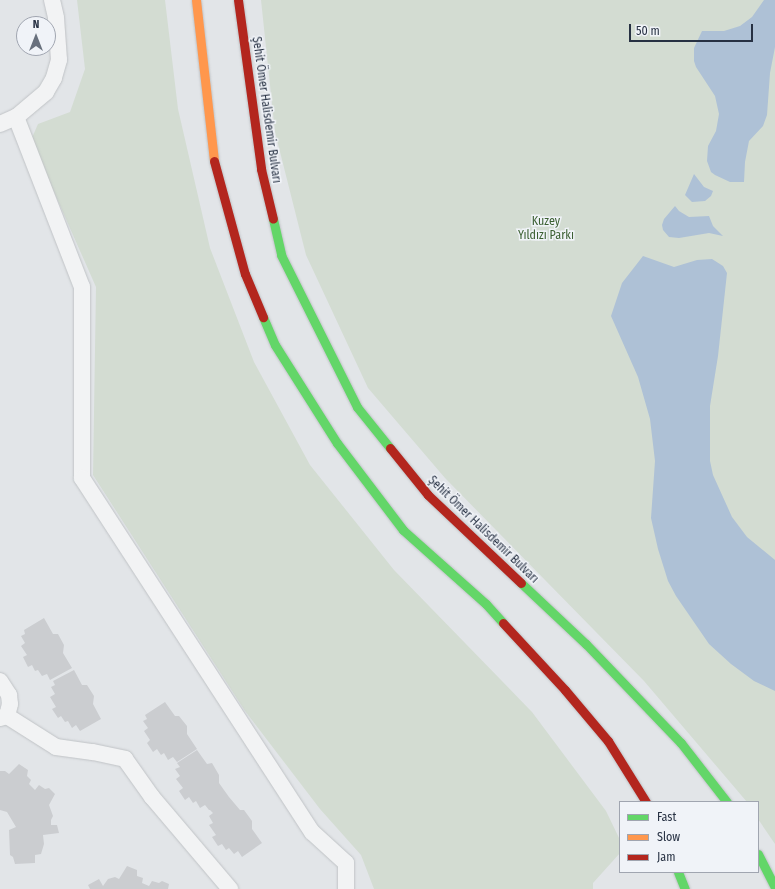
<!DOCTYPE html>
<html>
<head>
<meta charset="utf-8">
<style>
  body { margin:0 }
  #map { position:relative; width:775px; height:889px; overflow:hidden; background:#e2e5e8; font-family:"Fira Sans Condensed",sans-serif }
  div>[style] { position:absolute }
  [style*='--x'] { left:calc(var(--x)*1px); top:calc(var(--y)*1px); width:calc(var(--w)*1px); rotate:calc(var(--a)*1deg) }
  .green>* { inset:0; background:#d3dcd2 }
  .water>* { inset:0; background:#aec1d6 }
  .building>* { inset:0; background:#cbcdd0 }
  .roads { filter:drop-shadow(0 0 1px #c0c3c6) drop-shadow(0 0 1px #c0c3c6) }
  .street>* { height:16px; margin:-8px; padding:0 8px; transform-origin:8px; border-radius:8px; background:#f2f3f4 }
  .fast>* { height:9px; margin:-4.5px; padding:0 4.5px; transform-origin:4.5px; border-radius:4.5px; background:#63d668 }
  .slow>* { height:9px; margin:-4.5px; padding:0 4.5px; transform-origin:4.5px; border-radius:4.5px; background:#ff974d }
  .jam>* { height:9px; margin:-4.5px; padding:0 4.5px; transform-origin:4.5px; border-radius:4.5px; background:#b3261e }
  span { translate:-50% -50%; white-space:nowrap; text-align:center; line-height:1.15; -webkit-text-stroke:3px #f0f3f8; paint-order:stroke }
  .street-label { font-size:12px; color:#273143 }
  .park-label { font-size:12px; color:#3c6033 }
  .legend { position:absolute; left:619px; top:801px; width:140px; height:72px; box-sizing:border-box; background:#f0f3f8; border:1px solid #a0a5b0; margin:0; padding:5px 7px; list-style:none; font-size:12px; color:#273143 }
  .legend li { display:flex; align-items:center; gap:8px; height:20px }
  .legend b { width:20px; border:1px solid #a0a5b0 }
  .north { position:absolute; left:16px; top:16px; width:40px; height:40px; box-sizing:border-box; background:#f0f3f8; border:1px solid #a0a5b0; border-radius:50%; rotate:0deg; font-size:11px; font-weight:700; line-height:16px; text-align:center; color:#273143 }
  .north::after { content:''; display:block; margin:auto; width:14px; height:18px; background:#68707d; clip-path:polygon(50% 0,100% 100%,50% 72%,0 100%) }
  .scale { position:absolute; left:629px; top:24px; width:124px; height:18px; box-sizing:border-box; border:2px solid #273143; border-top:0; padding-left:5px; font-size:12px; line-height:14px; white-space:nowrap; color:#273143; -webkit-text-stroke:3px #f0f3f8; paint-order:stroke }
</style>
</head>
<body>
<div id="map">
  <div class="green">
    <div style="clip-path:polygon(77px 0,165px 0,178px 109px,210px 248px,254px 362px,310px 465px,394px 570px,532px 712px,606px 811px,620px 840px,620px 853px,593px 883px,593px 889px,374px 889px,361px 855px,320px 809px,245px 711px,93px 475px,96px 287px,31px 140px,38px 124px,70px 112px,85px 69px)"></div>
    <div style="clip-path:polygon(261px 0,775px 0,775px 844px,758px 819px,758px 802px,747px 802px,644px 681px,445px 478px,368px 388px,306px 255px,275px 132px)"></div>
  </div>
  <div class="water">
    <div style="clip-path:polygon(764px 0,775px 0,775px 47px,770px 73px,767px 115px,763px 126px,749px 141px,745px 162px,744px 182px,730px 182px,715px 175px,711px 172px,707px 161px,708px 146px,716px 131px,719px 114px,715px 96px,696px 67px,694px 61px,694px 48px,702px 31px,724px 31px,740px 26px,752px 17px)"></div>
    <div style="clip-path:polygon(694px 174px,704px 187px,713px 191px,711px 196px,705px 201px,692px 202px,685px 195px)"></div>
    <div style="clip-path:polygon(675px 206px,679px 211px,689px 217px,709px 216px,713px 226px,723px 236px,709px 233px,679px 238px,669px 237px,663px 230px,662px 225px,664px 219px)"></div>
    <div style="clip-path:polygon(643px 256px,674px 267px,697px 260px,712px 259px,723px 266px,727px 273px,718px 356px,710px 406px,710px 461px,713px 475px,732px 517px,747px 537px,775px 560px,775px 691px,754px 681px,731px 664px,709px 644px,676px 596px,668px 581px,658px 549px,651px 518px,655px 461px,650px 419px,638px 377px,611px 316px,622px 283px)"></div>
  </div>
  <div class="building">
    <div style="clip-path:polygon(44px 618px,53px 634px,58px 634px,64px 645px,63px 653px,72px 668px,50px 680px,47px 674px,42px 676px,38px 670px,35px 671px,32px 665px,28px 667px,23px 657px,27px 655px,21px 646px,25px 643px,21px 636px,25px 634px,24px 630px)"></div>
    <div style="clip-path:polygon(74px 670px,82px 685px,87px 685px,94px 696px,93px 704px,101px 719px,80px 731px,76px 725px,72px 728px,68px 721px,65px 722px,61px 716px,58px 718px,52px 709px,56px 707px,50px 697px,55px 694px,51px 687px,55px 685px,53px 681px)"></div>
    <div style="clip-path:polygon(165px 702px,175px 716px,179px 716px,187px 726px,187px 734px,197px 749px,177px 762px,173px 757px,168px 760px,164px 753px,161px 755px,157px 749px,153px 752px,147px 743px,150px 740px,144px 731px,148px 728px,143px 721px,147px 719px,145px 715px)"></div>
    <div style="clip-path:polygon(197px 750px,207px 764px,212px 763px,219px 775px,219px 783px,229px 797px,240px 810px,244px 810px,252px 821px,252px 829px,262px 843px,242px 857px,238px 851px,234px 854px,229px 848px,226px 850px,222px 844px,218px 846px,212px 837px,216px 835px,209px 825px,213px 823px,209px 816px,213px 813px,210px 810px,209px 810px,205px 805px,200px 808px,196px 801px,193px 803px,189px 797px,185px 800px,179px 791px,183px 788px,176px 779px,180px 776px,175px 769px,180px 767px,177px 763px)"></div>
    <div style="clip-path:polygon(19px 764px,28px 770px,27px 776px,31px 780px,29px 784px,35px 790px,39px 785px,45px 789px,49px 788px,55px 794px,49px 805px,53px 816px,51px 820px,51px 825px,57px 825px,59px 833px,43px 835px,44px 844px,41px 854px,35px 855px,35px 863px,15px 864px,13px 857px,10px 855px,9px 830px,16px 827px,7px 812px,0 810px,0 771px,5px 771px,9px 774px)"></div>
    <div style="clip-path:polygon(127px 866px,137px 870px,137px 876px,143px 878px,142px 883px,149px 886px,152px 881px,159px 883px,162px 881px,169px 884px,168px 889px,90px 889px,88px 885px,99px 879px,103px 886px,108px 879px,115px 877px,119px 879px)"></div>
  </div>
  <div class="roads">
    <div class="street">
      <div style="--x:52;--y:0;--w:18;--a:77"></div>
      <div style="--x:56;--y:18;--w:42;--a:85.9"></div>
      <div style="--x:59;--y:60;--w:19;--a:106"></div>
      <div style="--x:54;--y:78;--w:16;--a:120"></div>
      <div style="--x:46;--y:92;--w:39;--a:140"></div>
      <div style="--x:16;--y:117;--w:182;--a:68.8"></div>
      <div style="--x:82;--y:287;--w:191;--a:90"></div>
      <div style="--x:82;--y:478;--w:422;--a:57"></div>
      <div style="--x:312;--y:832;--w:46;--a:42.4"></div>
      <div style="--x:346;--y:863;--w:26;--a:90"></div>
      <div style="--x:0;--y:124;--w:17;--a:-24"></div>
      <div style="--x:0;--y:681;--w:17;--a:57"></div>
      <div style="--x:9;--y:695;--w:9;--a:84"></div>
      <div style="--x:10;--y:704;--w:12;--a:104"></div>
      <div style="--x:0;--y:718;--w:7;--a:-16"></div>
      <div style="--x:7;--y:716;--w:58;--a:32.3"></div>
      <div style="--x:56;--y:747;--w:37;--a:8"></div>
      <div style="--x:93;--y:752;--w:33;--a:12"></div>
      <div style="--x:125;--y:759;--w:47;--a:54.6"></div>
      <div style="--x:152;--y:797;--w:121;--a:49.7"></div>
    </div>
    <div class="fast">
      <div style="--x:273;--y:219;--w:37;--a:77"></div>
      <div style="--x:281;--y:255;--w:170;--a:63.4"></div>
      <div style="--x:357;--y:407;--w:53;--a:51.2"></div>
      <div style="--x:263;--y:317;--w:30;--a:67"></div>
      <div style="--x:275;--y:345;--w:116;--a:57.7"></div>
      <div style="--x:337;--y:443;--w:109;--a:52.8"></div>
      <div style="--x:403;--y:530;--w:111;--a:41.7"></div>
      <div style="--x:486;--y:604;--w:25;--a:48"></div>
      <div style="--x:521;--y:583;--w:89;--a:43.2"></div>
      <div style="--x:586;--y:644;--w:137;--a:46.2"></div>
      <div style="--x:681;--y:743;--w:75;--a:52.1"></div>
      <div style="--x:758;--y:854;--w:38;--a:63"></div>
      <div style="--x:678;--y:872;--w:18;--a:68"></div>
    </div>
    <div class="slow">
      <div style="--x:196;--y:0;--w:162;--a:83.6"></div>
    </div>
    <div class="jam">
      <div style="--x:238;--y:0;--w:171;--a:82.2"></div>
      <div style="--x:261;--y:169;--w:51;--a:76.5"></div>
      <div style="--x:214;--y:161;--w:117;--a:74.7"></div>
      <div style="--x:245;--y:274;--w:47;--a:67.3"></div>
      <div style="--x:390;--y:448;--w:60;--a:51"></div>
      <div style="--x:428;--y:495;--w:128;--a:43.4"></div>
      <div style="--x:503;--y:623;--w:91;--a:47.2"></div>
      <div style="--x:565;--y:690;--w:67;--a:49.9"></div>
      <div style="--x:608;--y:741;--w:72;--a:58.1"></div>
    </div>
  </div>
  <div class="street-label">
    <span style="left:266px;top:110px;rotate:82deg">Şehit Ömer Halisdemir Bulvarı</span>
    <span style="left:483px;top:530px;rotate:44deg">Şehit Ömer Halisdemir Bulvarı</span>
  </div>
  <div class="park-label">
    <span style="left:546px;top:229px">Kuzey<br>Yıldızı Parkı</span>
  </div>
  <ul class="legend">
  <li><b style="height:5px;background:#63d668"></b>Fast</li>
  <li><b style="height:5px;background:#ff974d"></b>Slow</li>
  <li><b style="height:5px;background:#b3261e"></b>Jam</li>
  </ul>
  <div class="north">N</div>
  <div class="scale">50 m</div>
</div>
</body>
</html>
